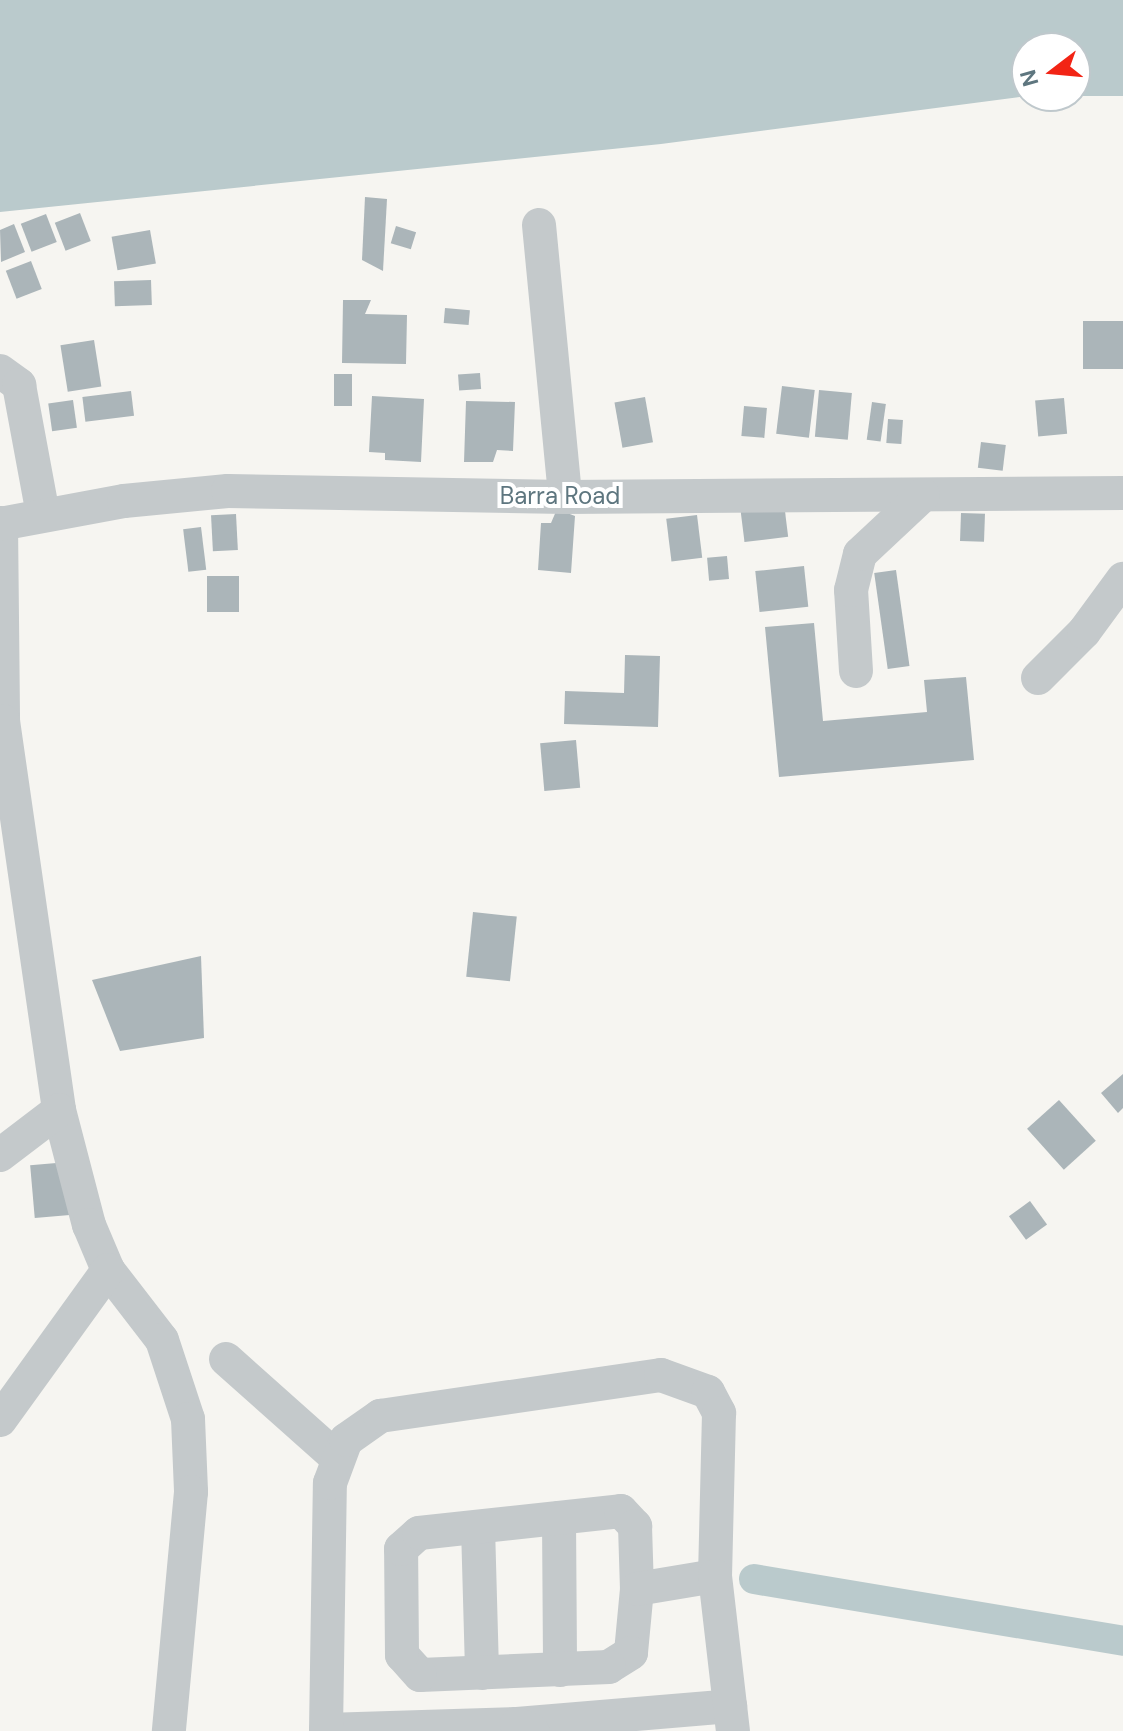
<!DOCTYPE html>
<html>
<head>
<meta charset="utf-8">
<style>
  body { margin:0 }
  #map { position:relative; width:1123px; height:1731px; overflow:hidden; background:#f6f5f1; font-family:"DM Sans",sans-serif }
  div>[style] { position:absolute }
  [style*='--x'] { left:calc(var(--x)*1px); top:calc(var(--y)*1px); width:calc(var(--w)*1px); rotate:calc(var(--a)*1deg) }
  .water>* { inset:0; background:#bacacc }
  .canal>* { height:30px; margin:-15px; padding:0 15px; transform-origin:15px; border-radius:15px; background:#bacacc }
  .building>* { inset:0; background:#abb5b9; transform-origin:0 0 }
  .minor>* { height:34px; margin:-17px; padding:0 17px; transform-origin:17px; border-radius:17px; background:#c4c9cb }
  span { translate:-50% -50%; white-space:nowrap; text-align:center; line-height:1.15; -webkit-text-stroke:8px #fff; paint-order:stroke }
  .street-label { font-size:24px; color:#5e767f }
  .north { position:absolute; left:1011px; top:32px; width:80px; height:80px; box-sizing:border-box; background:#fff; border:2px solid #bfc8cc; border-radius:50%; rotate:254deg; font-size:22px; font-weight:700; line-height:32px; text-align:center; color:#5e767f }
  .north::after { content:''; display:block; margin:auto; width:28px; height:36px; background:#f22415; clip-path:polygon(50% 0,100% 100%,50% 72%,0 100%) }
</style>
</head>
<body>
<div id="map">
  <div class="water">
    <div style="clip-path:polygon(0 0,1123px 0,1123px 96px,1075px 96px,1075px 48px,1027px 48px,1027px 96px,661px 144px,0 212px)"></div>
  </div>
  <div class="canal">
    <div style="--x:754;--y:1579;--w:374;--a:9.5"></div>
  </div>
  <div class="building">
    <div style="clip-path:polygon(365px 197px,387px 199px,383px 271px,362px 260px)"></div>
    <div style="left:80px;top:213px;width:30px;height:27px;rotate:69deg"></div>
    <div style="left:46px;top:214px;width:30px;height:27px;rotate:69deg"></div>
    <div style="clip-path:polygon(14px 224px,25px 252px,1px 262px,0 230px)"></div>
    <div style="left:396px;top:226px;width:21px;height:18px;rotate:17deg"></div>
    <div style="left:150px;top:230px;width:34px;height:39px;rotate:80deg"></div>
    <div style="left:31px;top:261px;width:30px;height:27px;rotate:69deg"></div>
    <div style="left:151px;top:280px;width:25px;height:37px;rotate:88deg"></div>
    <div style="clip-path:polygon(343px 300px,371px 300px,365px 314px,407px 315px,406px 364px,342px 363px)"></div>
    <div style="left:445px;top:308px;width:25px;height:15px;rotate:5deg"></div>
    <div style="left:1123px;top:321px;width:48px;height:40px;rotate:90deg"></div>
    <div style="left:94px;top:340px;width:47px;height:34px;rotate:81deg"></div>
    <div style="left:480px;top:373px;width:16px;height:22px;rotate:86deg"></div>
    <div style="left:334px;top:374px;width:18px;height:32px"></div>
    <div style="left:782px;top:386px;width:33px;height:48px;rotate:7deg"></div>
    <div style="left:819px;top:390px;width:33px;height:47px;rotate:5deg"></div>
    <div style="left:131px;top:391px;width:25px;height:49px;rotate:83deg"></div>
    <div style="clip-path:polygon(372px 396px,424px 399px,421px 462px,385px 460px,385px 453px,369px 452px)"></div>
    <div style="left:645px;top:397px;width:46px;height:31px;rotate:80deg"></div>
    <div style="left:1064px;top:398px;width:36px;height:29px;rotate:85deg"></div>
    <div style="left:73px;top:400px;width:28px;height:25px;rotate:82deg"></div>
    <div style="clip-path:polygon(466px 401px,515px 402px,513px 451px,497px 450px,493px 462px,464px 462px)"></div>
    <div style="left:872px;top:402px;width:14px;height:38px;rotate:8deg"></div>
    <div style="left:744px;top:406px;width:23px;height:30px;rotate:5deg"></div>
    <div style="left:888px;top:419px;width:15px;height:24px;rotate:4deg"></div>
    <div style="left:981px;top:442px;width:25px;height:26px;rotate:7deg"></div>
    <div style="left:784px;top:503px;width:34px;height:44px;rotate:83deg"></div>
    <div style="clip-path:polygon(557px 509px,575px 516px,571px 573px,538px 570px,541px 523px,551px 523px)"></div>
    <div style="left:961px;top:513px;width:24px;height:28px;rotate:2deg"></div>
    <div style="left:236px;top:514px;width:36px;height:25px;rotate:87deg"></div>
    <div style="left:697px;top:515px;width:43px;height:31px;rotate:83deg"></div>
    <div style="left:201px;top:527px;width:43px;height:18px;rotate:83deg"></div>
    <div style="left:727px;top:556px;width:23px;height:20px;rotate:85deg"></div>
    <div style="left:804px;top:566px;width:41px;height:49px;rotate:84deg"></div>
    <div style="left:896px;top:570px;width:97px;height:22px;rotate:82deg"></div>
    <div style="left:207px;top:576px;width:32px;height:36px"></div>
    <div style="clip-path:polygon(814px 623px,823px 721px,927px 712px,924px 680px,966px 677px,974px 760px,779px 777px,765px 627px)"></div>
    <div style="clip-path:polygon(625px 655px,660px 656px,658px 727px,564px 724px,565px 691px,624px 693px)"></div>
    <div style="left:576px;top:740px;width:48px;height:36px;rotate:85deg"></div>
    <div style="left:473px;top:912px;width:44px;height:65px;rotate:6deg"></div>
    <div style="clip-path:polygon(201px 956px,204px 1038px,120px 1051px,92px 980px)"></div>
    <div style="clip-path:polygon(1123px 1074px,1123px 1108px,1118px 1113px,1101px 1093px)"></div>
    <div style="left:1059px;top:1100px;width:55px;height:43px;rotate:48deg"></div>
    <div style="left:68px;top:1162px;width:53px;height:38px;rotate:85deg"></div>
    <div style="left:1030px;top:1201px;width:29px;height:26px;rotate:54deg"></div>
  </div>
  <div class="minor">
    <div style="--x:539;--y:225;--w:273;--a:84.5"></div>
    <div style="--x:0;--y:371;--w:24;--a:36"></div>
    <div style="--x:19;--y:385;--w:132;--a:79.5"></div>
    <div style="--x:1;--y:523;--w:198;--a:89.4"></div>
    <div style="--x:3;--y:721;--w:393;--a:81.8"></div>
    <div style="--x:59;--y:1110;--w:119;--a:75.4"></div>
    <div style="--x:89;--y:1225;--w:49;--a:67.1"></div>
    <div style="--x:108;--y:1270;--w:88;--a:52.4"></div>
    <div style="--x:162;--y:1340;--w:83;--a:71.8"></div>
    <div style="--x:188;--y:1419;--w:73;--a:87.6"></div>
    <div style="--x:191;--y:1492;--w:240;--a:95.3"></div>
    <div style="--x:0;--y:524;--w:126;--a:-10.5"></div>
    <div style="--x:124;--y:501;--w:104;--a:-5.5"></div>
    <div style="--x:228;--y:491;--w:337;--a:1"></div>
    <div style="--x:565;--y:497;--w:558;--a:-0.41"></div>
    <div style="--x:856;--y:671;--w:81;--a:-93.5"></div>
    <div style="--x:851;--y:590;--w:37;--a:-76"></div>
    <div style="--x:860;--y:554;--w:86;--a:-43.1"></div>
    <div style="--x:1038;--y:678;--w:65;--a:-45"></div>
    <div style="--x:1084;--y:632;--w:66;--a:-53.7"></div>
    <div style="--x:0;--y:1155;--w:74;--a:-37.3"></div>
    <div style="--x:226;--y:1359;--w:149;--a:41.7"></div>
    <div style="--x:0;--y:1420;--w:185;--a:-54.2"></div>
    <div style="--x:559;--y:1518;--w:152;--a:89.6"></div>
    <div style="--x:478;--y:1527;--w:146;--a:88.4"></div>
    <div style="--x:637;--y:1589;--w:64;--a:95.4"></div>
    <div style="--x:631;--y:1653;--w:26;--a:148"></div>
    <div style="--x:609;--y:1667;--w:189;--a:177.6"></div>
    <div style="--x:420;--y:1675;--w:27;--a:-132"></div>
    <div style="--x:402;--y:1655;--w:106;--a:-90.5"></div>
    <div style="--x:401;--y:1549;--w:24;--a:-42"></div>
    <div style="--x:419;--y:1533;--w:203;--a:-6.2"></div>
    <div style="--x:621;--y:1511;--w:21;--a:47"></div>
    <div style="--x:635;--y:1526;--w:63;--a:88.2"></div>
    <div style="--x:637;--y:1589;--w:79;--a:-9.5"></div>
    <div style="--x:517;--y:1724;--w:214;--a:-4.8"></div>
    <div style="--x:326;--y:1730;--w:191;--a:-1.8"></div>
    <div style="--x:517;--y:1724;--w:17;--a:25"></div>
    <div style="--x:326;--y:1731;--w:248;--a:-89.1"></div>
    <div style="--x:330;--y:1483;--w:46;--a:-69.6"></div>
    <div style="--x:346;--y:1440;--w:42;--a:-35.2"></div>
    <div style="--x:380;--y:1416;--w:284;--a:-8.3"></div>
    <div style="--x:661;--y:1375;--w:50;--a:19.9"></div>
    <div style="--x:708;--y:1392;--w:24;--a:62"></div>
    <div style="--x:719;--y:1413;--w:163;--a:91.4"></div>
    <div style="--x:715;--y:1576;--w:156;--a:83.4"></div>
  </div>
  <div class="street-label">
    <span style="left:560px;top:496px">Barra Road</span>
  </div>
  <div class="north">N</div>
</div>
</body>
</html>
